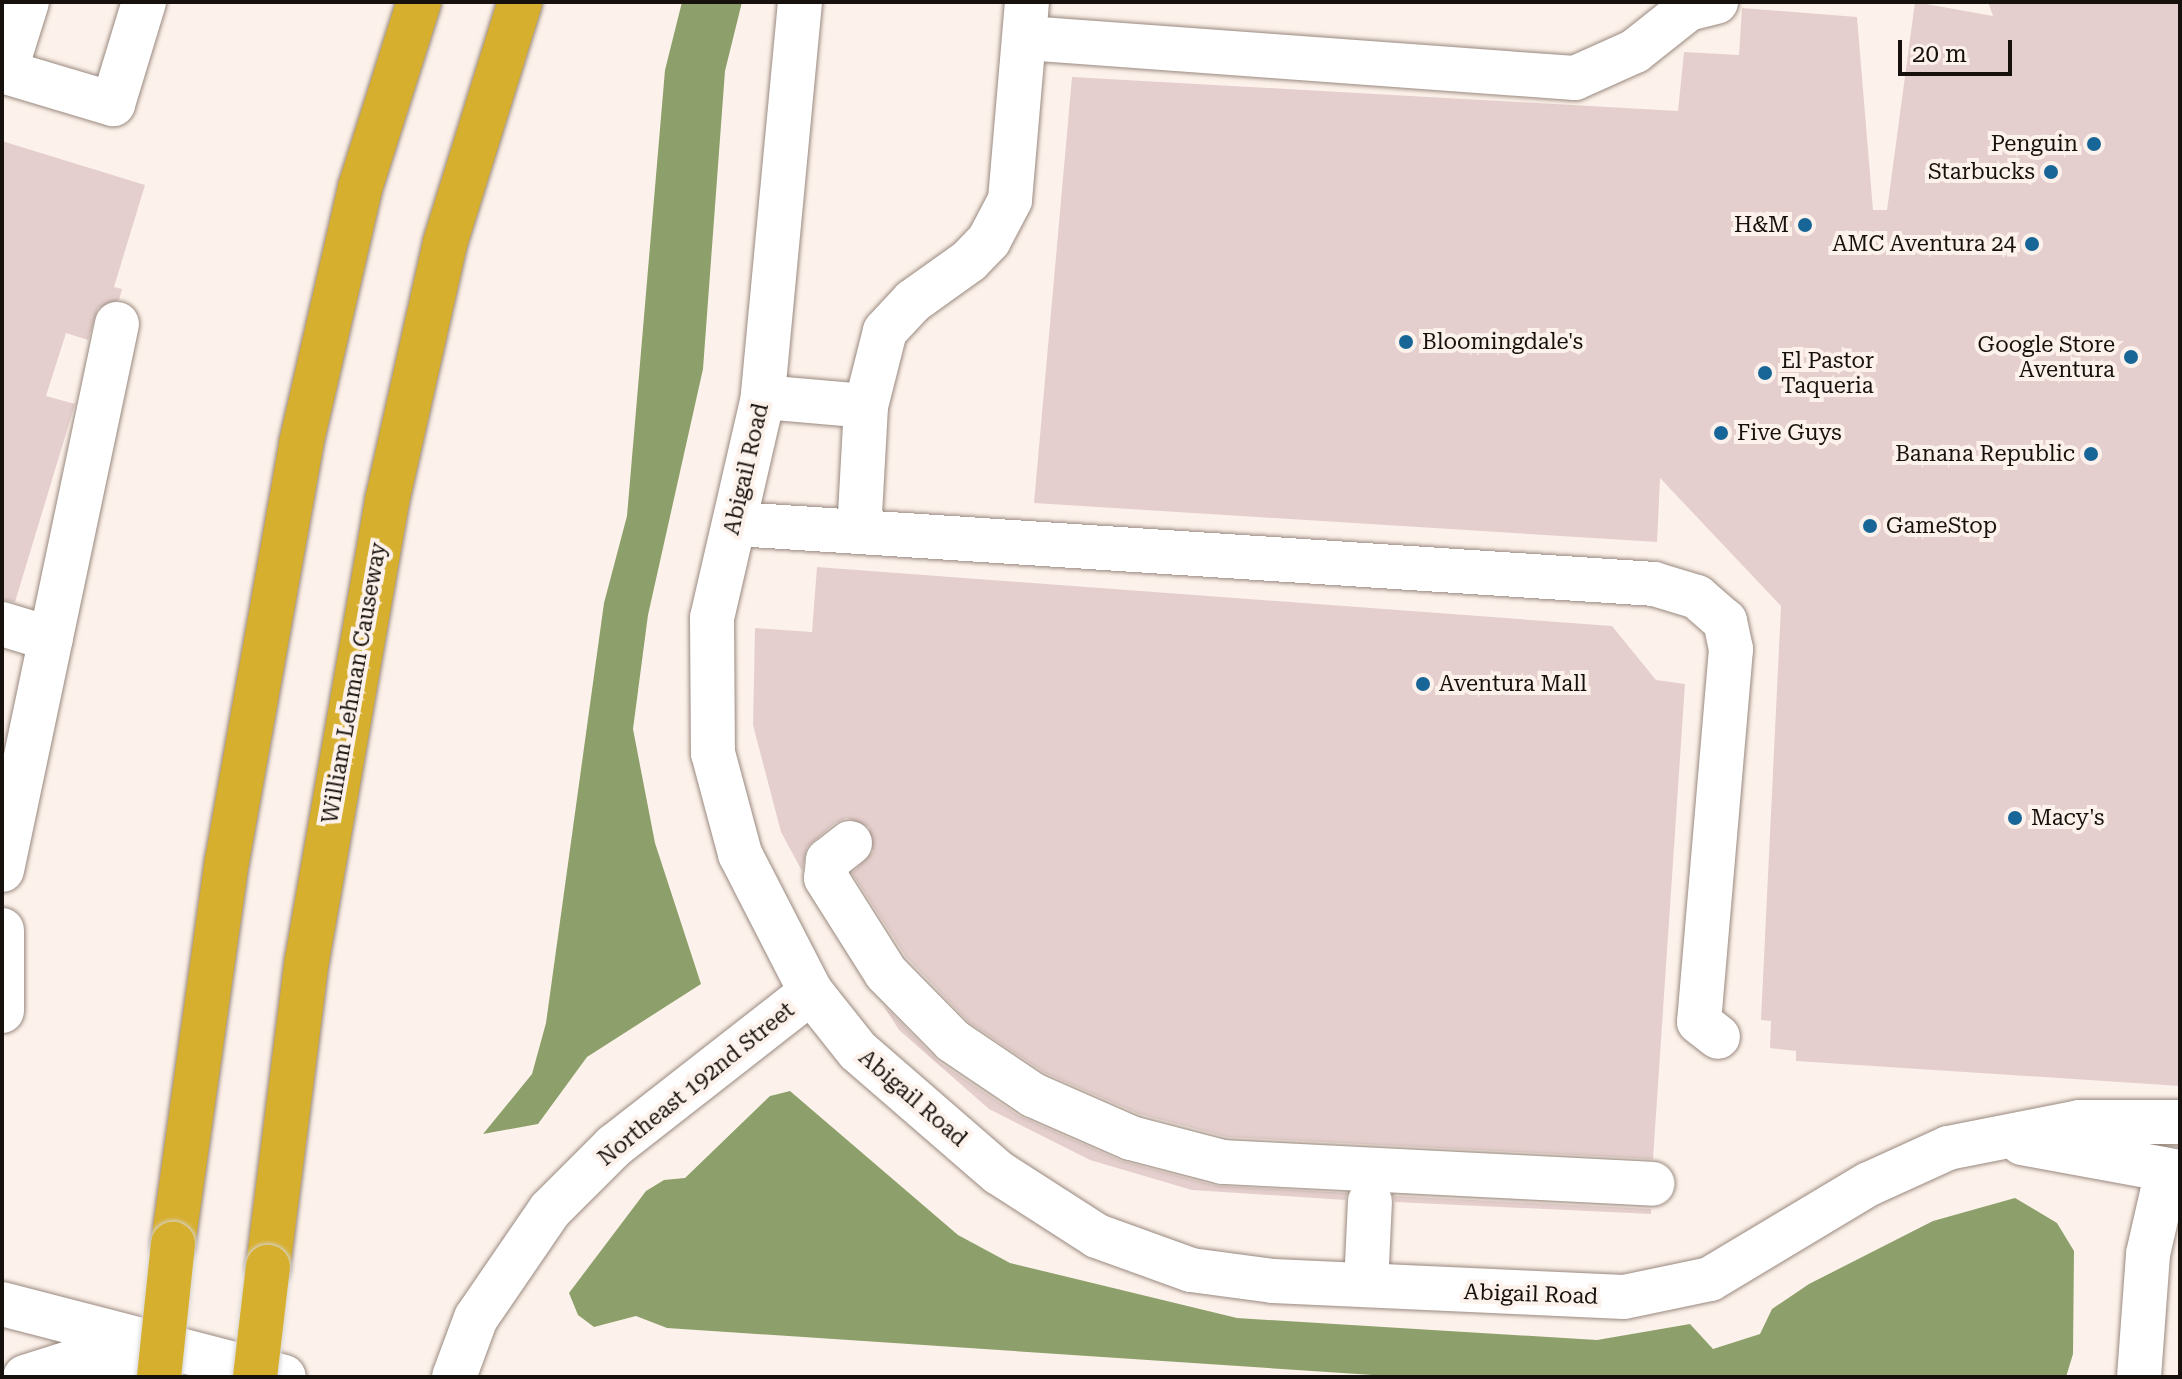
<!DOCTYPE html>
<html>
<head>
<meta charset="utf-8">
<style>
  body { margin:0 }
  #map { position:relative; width:2182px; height:1379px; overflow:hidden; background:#fdf2eb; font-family:"Roboto Serif",serif }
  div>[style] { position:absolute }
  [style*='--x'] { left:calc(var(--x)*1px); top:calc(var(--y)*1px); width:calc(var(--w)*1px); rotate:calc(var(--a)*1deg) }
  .water>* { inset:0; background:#8da06b }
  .building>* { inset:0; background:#e5cfce }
  .roads { filter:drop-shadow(0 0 2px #99897f) drop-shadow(0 0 2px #99897f) }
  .minor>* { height:44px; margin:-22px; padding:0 22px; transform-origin:22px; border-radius:22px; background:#fff }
  .highway>* { height:44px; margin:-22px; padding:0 22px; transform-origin:22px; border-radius:22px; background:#d7af2f }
  .bridges { filter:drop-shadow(0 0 2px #d5d4d3) drop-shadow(0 0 2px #d5d4d3) }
  .highway-bridge>* { height:44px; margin:-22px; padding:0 22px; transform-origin:22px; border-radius:22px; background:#d7af2f }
  .dots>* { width:22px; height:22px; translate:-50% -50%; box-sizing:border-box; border:4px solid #fdf2eb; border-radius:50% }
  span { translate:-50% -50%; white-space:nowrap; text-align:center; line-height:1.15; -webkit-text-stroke:8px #fdf2eb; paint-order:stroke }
  .poi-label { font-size:22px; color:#17110d }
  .right { translate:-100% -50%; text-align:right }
  .left { translate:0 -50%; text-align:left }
  .street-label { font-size:22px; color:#17110d }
  .frame { position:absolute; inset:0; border:4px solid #17110d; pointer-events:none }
  .scale { position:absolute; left:1898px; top:40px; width:114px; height:36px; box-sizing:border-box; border:4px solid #17110d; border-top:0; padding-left:10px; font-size:24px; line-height:28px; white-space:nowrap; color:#17110d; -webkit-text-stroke:6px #fdf2eb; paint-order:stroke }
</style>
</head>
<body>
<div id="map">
  <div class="water">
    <div style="clip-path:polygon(682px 2px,742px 2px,725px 71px,703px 369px,648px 615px,633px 729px,655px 843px,701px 984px,587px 1057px,538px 1124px,483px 1134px,532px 1074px,546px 1023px,604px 603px,627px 516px,665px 70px)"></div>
    <div style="clip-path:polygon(790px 1091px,958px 1235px,1010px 1263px,1237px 1318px,1597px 1340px,1690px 1324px,1713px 1349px,1760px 1334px,1772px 1309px,1809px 1284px,1933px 1221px,2015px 1198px,2057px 1223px,2074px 1251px,2073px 1354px,2066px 1377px,1403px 1377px,667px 1328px,636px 1316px,594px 1327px,578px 1315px,569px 1293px,646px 1191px,664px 1180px,685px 1178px,770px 1096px)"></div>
  </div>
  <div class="building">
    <div style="clip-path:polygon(1915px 2px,1993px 16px,1988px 2px,2180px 2px,2180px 1086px,1796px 1061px,1796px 1051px,1770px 1048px,1771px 1021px,1761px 1020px,1781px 606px,1660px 478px,1657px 542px,1034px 503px,1072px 77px,1678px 111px,1684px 52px,1739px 55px,1742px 8px,1857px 17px,1873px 210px,1887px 210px)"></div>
    <div style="clip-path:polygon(2px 141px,145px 185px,114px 287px,122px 289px,119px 300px,98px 308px,88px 340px,66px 333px,46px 396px,75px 404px,15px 602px,2px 600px)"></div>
    <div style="clip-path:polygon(817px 567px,1612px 626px,1656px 680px,1685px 684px,1653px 1159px,1227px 1137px,1139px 1114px,1045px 1073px,969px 1022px,906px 957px,852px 873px,873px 852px,869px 827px,847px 818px,835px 823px,807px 847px,802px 871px,781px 832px,753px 725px,755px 628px,812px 632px)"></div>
    <div style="clip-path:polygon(883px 1005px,939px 1062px,1019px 1116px,1121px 1161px,1217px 1186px,1347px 1193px,1345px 1200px,1192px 1190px,1090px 1160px,989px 1109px,899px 1030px)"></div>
    <div style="clip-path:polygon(1394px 1196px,1651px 1209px,1651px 1214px,1395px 1202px)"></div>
  </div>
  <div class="roads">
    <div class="minor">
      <div style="--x:800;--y:2;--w:397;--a:95.4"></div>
      <div style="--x:763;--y:397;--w:227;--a:103"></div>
      <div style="--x:712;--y:618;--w:135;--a:89.6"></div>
      <div style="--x:713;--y:753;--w:105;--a:75"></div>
      <div style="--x:740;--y:854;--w:155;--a:62.8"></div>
      <div style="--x:811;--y:992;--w:75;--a:51.5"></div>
      <div style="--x:858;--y:1051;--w:186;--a:40.9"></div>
      <div style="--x:999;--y:1173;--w:117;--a:32.7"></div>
      <div style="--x:1097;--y:1236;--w:100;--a:19.9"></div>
      <div style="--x:1191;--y:1270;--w:83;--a:7.6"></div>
      <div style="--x:1273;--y:1281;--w:351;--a:2.6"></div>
      <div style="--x:1624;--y:1297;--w:88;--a:-11.8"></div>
      <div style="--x:1710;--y:1279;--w:185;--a:-30.9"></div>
      <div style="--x:1869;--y:1184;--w:87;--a:-24.5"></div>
      <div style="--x:1948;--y:1148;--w:134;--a:-11.2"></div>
      <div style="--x:2079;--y:1122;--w:101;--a:0"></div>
      <div style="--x:1026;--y:38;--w:550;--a:4.17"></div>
      <div style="--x:1575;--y:78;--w:66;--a:-24.2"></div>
      <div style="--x:1635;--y:51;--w:68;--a:-38.4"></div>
      <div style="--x:1688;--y:9;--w:29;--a:-14"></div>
      <div style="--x:2;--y:71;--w:116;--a:16.6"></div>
      <div style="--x:113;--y:104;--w:107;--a:-73.1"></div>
      <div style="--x:5;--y:72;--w:73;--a:-72.6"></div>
      <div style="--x:763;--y:397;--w:103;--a:5"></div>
      <div style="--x:737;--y:524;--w:919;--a:3.74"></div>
      <div style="--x:1654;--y:584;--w:45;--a:16.8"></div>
      <div style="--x:1697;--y:597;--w:37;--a:41"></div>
      <div style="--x:1725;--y:621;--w:29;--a:78"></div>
      <div style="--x:1731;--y:649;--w:374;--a:94.9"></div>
      <div style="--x:1699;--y:1022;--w:24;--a:38"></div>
      <div style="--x:859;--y:532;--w:126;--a:-86.8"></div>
      <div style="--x:866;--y:406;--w:77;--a:-75.8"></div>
      <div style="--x:885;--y:331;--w:41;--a:-47"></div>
      <div style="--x:913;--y:301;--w:69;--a:-35.5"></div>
      <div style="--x:969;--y:261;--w:29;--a:-46"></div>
      <div style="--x:989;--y:240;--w:45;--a:-62.3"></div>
      <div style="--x:1010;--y:200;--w:199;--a:-85.1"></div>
      <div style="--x:2;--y:624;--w:51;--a:17"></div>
      <div style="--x:850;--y:843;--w:28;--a:142"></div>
      <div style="--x:828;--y:860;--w:18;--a:96"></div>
      <div style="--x:826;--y:878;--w:112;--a:57.7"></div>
      <div style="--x:886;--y:973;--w:95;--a:45.4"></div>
      <div style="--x:953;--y:1041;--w:97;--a:34"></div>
      <div style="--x:1033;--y:1095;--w:107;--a:23.7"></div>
      <div style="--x:1131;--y:1138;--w:95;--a:14.6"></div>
      <div style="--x:1223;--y:1162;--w:430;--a:2.9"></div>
      <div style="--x:2;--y:870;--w:558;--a:-78.11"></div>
      <div style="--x:2;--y:930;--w:81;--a:90"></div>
      <div style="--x:2022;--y:1143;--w:161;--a:10.4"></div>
      <div style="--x:1366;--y:1285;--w:84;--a:-87.3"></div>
      <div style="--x:2;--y:1304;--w:291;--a:14.5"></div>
      <div style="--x:25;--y:1377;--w:49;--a:-17.7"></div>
      <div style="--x:72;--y:1362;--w:75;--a:-6.1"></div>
      <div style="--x:454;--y:1377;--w:63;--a:-69.6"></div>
      <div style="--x:476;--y:1318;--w:131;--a:-55.6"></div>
      <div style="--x:550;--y:1210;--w:91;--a:-45"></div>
      <div style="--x:614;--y:1146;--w:250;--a:-38"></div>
      <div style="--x:2139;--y:1377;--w:123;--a:-85.8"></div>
      <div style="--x:2148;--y:1254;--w:85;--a:-77.1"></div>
    </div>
    <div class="highway">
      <div style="--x:173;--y:1244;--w:387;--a:-82"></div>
      <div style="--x:227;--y:861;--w:424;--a:-79.9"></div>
      <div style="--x:301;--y:444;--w:263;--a:-77"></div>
      <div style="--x:360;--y:188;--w:195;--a:-72.4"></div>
      <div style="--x:268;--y:1267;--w:309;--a:-82.8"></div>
      <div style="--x:307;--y:960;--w:466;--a:-80.1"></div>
      <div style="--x:387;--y:501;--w:264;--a:-77.3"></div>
      <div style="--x:445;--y:243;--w:252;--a:-72.7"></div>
    </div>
  </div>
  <div class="bridges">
    <div class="highway-bridge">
      <div style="--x:159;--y:1377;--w:134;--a:-84"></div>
      <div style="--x:255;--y:1377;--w:111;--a:-83.3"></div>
    </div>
  </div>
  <div class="dots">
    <div style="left:2094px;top:144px;background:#186698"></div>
    <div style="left:2051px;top:172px;background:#186698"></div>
    <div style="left:1805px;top:225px;background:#186698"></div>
    <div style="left:2032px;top:244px;background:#186698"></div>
    <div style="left:1406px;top:342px;background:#186698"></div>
    <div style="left:2131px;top:357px;background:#186698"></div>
    <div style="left:1765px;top:373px;background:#186698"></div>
    <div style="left:1721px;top:433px;background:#186698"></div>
    <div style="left:2091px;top:454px;background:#186698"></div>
    <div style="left:1870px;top:526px;background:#186698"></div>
    <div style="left:1423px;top:684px;background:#186698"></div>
    <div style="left:2015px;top:818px;background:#186698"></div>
  </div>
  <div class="poi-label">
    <span class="right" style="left:2078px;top:144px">Penguin</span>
    <span class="right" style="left:2035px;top:172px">Starbucks</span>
    <span class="right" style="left:1789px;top:225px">H&amp;M</span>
    <span class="right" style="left:2016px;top:244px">AMC Aventura 24</span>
    <span class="left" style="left:1422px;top:342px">Bloomingdale's</span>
    <span class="right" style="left:2115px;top:357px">Google Store<br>Aventura</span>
    <span class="left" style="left:1781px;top:373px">El Pastor<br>Taqueria</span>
    <span class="left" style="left:1737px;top:433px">Five Guys</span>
    <span class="right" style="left:2075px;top:454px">Banana Republic</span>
    <span class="left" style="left:1886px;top:526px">GameStop</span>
    <span class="left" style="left:1439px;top:684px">Aventura Mall</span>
    <span class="left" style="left:2031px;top:818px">Macy's</span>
  </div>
  <div class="street-label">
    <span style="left:746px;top:469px;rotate:-77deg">Abigail Road</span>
    <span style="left:354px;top:683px;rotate:-80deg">William Lehman Causeway</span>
    <span style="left:696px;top:1084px;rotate:-39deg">Northeast 192nd Street</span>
    <span style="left:913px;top:1098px;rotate:41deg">Abigail Road</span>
    <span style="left:1531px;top:1294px;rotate:2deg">Abigail Road</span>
  </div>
  <div class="frame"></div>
  <div class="scale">20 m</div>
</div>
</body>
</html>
